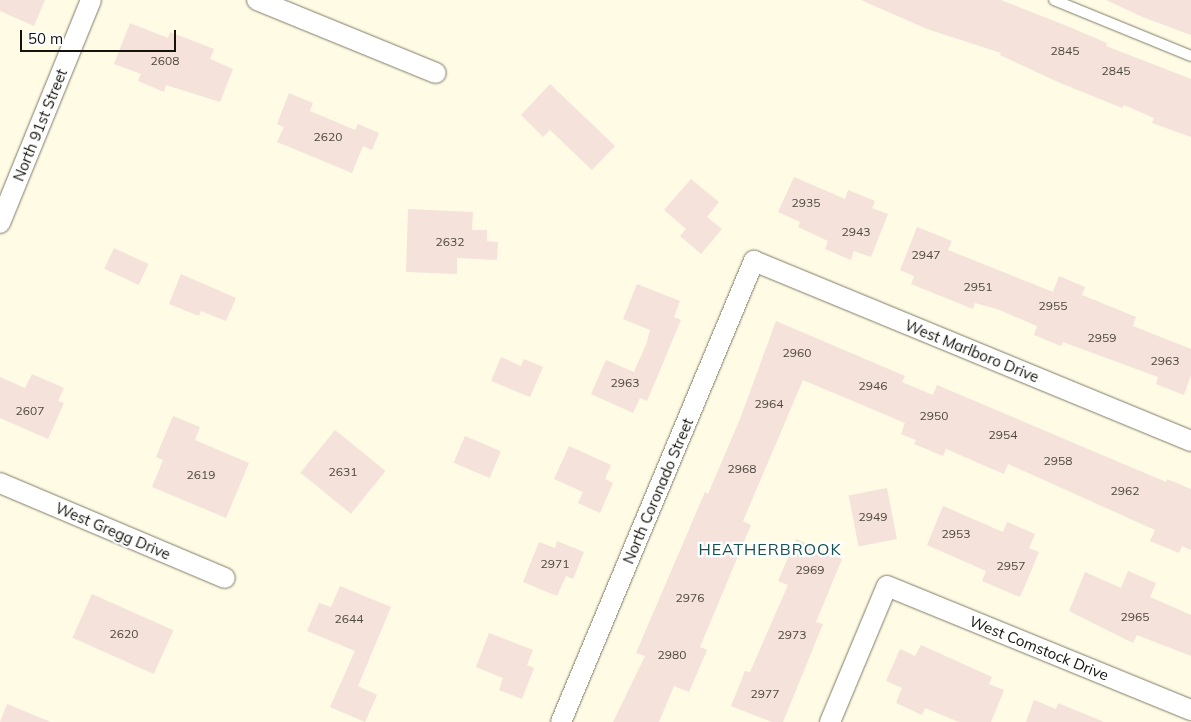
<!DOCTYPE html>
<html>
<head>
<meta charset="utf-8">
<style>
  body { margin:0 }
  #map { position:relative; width:1191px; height:722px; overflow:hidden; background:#fffbe5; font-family:Mulish,sans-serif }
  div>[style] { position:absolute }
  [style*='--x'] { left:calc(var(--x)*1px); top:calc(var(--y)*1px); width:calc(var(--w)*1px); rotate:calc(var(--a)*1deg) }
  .building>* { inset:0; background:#f5e2da; transform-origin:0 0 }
  .roads { filter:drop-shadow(0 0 1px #7e7b67) drop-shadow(0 0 1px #7e7b67) }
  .service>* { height:10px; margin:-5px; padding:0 5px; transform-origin:5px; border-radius:5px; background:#fff }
  .minor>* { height:20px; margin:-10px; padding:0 10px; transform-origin:10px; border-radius:10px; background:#fff }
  span { translate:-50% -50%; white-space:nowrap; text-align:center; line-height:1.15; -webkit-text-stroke:4.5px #fff; paint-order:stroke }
  .number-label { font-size:12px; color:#4d4840 }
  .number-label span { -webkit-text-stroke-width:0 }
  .street-label { font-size:15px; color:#15140c }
  .neighbourhood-label { font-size:16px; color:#145151; letter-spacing:1px }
  .scale { position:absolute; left:20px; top:30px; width:156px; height:22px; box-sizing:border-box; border:2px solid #15140c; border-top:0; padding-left:6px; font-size:15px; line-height:18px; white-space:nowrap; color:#15140c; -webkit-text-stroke:4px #fff; paint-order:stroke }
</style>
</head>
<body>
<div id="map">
  <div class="building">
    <div style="clip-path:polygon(0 0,45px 0,34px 26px,0 11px)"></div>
    <div style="clip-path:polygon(861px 0,1001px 0,1067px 26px,1107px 43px,1106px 46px,1191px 79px,1191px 137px,1152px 123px,1154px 118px,1124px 105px,1122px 108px,1058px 82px,1000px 55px,1001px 53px,927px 29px)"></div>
    <div style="clip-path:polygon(1106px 0,1191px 0,1191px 35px,1145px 18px)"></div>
    <div style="clip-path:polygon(130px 23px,168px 38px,170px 32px,214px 49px,210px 59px,233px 69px,220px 102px,166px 85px,164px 92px,138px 81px,141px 74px,114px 64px)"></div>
    <div style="clip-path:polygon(550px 84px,615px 146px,592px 170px,550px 130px,543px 137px,521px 115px)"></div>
    <div style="clip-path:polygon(289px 93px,313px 103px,310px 111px,355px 130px,358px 124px,379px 133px,372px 150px,363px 146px,352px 173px,277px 142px,284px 127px,277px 124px)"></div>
    <div style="clip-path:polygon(794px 177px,845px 199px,848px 190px,875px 201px,872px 208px,888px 214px,871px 257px,854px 251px,851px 260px,825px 249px,828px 241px,798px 227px,800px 222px,778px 212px)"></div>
    <div style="clip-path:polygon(691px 179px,719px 202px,707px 217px,722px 229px,701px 254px,680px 236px,686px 229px,664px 210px)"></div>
    <div style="clip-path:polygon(408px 209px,473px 212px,472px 230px,487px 230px,487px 241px,498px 242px,497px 260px,457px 258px,457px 274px,406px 272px)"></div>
    <div style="clip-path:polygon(917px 227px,952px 241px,948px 250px,1053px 292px,1059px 276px,1085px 287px,1082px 295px,1136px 317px,1133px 326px,1191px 349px,1191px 375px,1184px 395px,1156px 384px,1158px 377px,1063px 342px,1061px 346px,1034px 335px,1037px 326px,997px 309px,975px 303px,973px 309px,911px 284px,914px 276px,900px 270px)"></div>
    <div style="left:114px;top:248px;width:38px;height:23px;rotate:25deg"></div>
    <div style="clip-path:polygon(181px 274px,236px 298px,226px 321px,201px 311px,199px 316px,169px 304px)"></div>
    <div style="clip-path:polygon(637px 284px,680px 301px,674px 317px,681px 320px,647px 401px,640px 398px,633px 413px,591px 394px,606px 360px,634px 372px,647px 342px,650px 330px,623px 319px)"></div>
    <div style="clip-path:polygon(776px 321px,905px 376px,902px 382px,933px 395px,937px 385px,1166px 482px,1167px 479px,1191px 489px,1191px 550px,1182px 546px,1179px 553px,1150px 541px,1155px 530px,1008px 464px,1004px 474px,946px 449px,943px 456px,914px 444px,916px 440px,901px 434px,905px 423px,803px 380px,743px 521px,751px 525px,700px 647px,707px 650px,689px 692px,674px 686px,659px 722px,613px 722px,645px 656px,636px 653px,705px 492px,708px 494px,740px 419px)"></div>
    <div style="clip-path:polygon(501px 357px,521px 366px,524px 359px,543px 367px,530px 397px,491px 381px)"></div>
    <div style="clip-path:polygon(32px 374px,64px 388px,58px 401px,64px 403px,48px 439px,0 418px,0 377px,25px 388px)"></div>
    <div style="clip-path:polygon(173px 416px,200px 427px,195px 440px,249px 463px,226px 518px,152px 487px,163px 460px,156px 457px)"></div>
    <div style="left:335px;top:430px;width:65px;height:55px;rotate:39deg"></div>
    <div style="left:465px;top:436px;width:39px;height:29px;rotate:23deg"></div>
    <div style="clip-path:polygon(569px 446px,611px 465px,605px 479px,613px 483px,600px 513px,578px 503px,583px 492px,554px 479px)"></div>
    <div style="left:887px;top:488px;width:52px;height:39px;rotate:79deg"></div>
    <div style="clip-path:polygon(943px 506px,1003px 532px,1007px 522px,1035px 534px,1029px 548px,1039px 552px,1020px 597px,982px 581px,986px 571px,927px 545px)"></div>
    <div style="clip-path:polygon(796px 539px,842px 559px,816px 622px,823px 624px,783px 722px,772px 722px,731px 706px,745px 671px,750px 672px,788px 585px,778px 581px)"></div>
    <div style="clip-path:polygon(557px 541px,584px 552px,573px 579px,566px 576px,557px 596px,523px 582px,539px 542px,555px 548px)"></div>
    <div style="clip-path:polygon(1128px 571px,1156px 583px,1150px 597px,1191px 615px,1191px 656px,1137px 635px,1133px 643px,1069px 611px,1085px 572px,1121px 588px)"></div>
    <div style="clip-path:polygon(340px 586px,391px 607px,358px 686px,377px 695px,365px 722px,330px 707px,355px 651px,307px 631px,319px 603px,331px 607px)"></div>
    <div style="left:92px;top:594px;width:89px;height:48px;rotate:24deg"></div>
    <div style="clip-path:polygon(489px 633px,533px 650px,527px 665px,534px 668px,522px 699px,499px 690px,503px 678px,476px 667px)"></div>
    <div style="clip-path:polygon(921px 645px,992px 677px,989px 684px,1004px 690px,991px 722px,959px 722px,925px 708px,922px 715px,896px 703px,902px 688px,886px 681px,900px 649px,915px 656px)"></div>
    <div style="clip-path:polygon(1034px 700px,1056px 709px,1058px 703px,1104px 722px,1026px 722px)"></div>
    <div style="clip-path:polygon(7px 704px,51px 722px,0 722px)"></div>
  </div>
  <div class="roads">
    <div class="service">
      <div style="--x:1054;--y:0;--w:148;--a:22.2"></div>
    </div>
    <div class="minor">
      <div style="--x:257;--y:0;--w:193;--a:22.2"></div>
      <div style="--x:0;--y:223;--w:241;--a:-67.8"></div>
      <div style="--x:0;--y:483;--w:244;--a:22.9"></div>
      <div style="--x:561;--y:722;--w:500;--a:-67.3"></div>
      <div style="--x:754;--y:261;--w:473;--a:22.4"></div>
      <div style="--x:830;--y:722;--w:147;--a:-67.3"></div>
      <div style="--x:887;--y:586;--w:328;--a:22.2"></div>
    </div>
  </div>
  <div class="number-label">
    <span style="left:1065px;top:51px">2845</span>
    <span style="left:165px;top:61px">2608</span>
    <span style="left:1116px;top:71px">2845</span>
    <span style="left:328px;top:137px">2620</span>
    <span style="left:806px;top:203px">2935</span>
    <span style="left:856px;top:232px">2943</span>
    <span style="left:450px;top:242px">2632</span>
    <span style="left:926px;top:255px">2947</span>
    <span style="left:978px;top:287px">2951</span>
    <span style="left:1053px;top:306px">2955</span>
    <span style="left:1102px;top:338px">2959</span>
    <span style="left:797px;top:353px">2960</span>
    <span style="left:1165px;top:361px">2963</span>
    <span style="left:625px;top:383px">2963</span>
    <span style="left:873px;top:386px">2946</span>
    <span style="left:769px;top:404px">2964</span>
    <span style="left:30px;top:411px">2607</span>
    <span style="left:934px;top:416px">2950</span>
    <span style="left:1003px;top:435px">2954</span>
    <span style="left:1058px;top:461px">2958</span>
    <span style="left:742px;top:469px">2968</span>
    <span style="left:343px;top:472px">2631</span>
    <span style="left:201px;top:475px">2619</span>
    <span style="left:1125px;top:491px">2962</span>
    <span style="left:873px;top:517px">2949</span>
    <span style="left:956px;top:534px">2953</span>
    <span style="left:555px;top:564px">2971</span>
    <span style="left:1011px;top:566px">2957</span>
    <span style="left:810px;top:570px">2969</span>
    <span style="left:690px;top:598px">2976</span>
    <span style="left:1135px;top:617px">2965</span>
    <span style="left:349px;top:619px">2644</span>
    <span style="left:124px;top:634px">2620</span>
    <span style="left:792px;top:635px">2973</span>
    <span style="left:672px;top:655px">2980</span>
    <span style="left:765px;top:694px">2977</span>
  </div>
  <div class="street-label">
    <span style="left:40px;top:125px;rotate:-68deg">North 91st Street</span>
    <span style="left:972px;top:351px;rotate:22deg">West Marlboro Drive</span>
    <span style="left:658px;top:491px;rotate:-67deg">North Coronado Street</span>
    <span style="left:113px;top:531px;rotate:23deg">West Gregg Drive</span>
    <span style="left:1039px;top:648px;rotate:22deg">West Comstock Drive</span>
  </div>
  <div class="neighbourhood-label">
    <span style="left:770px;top:549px">HEATHERBROOK</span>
  </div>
  <div class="scale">50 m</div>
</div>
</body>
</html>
